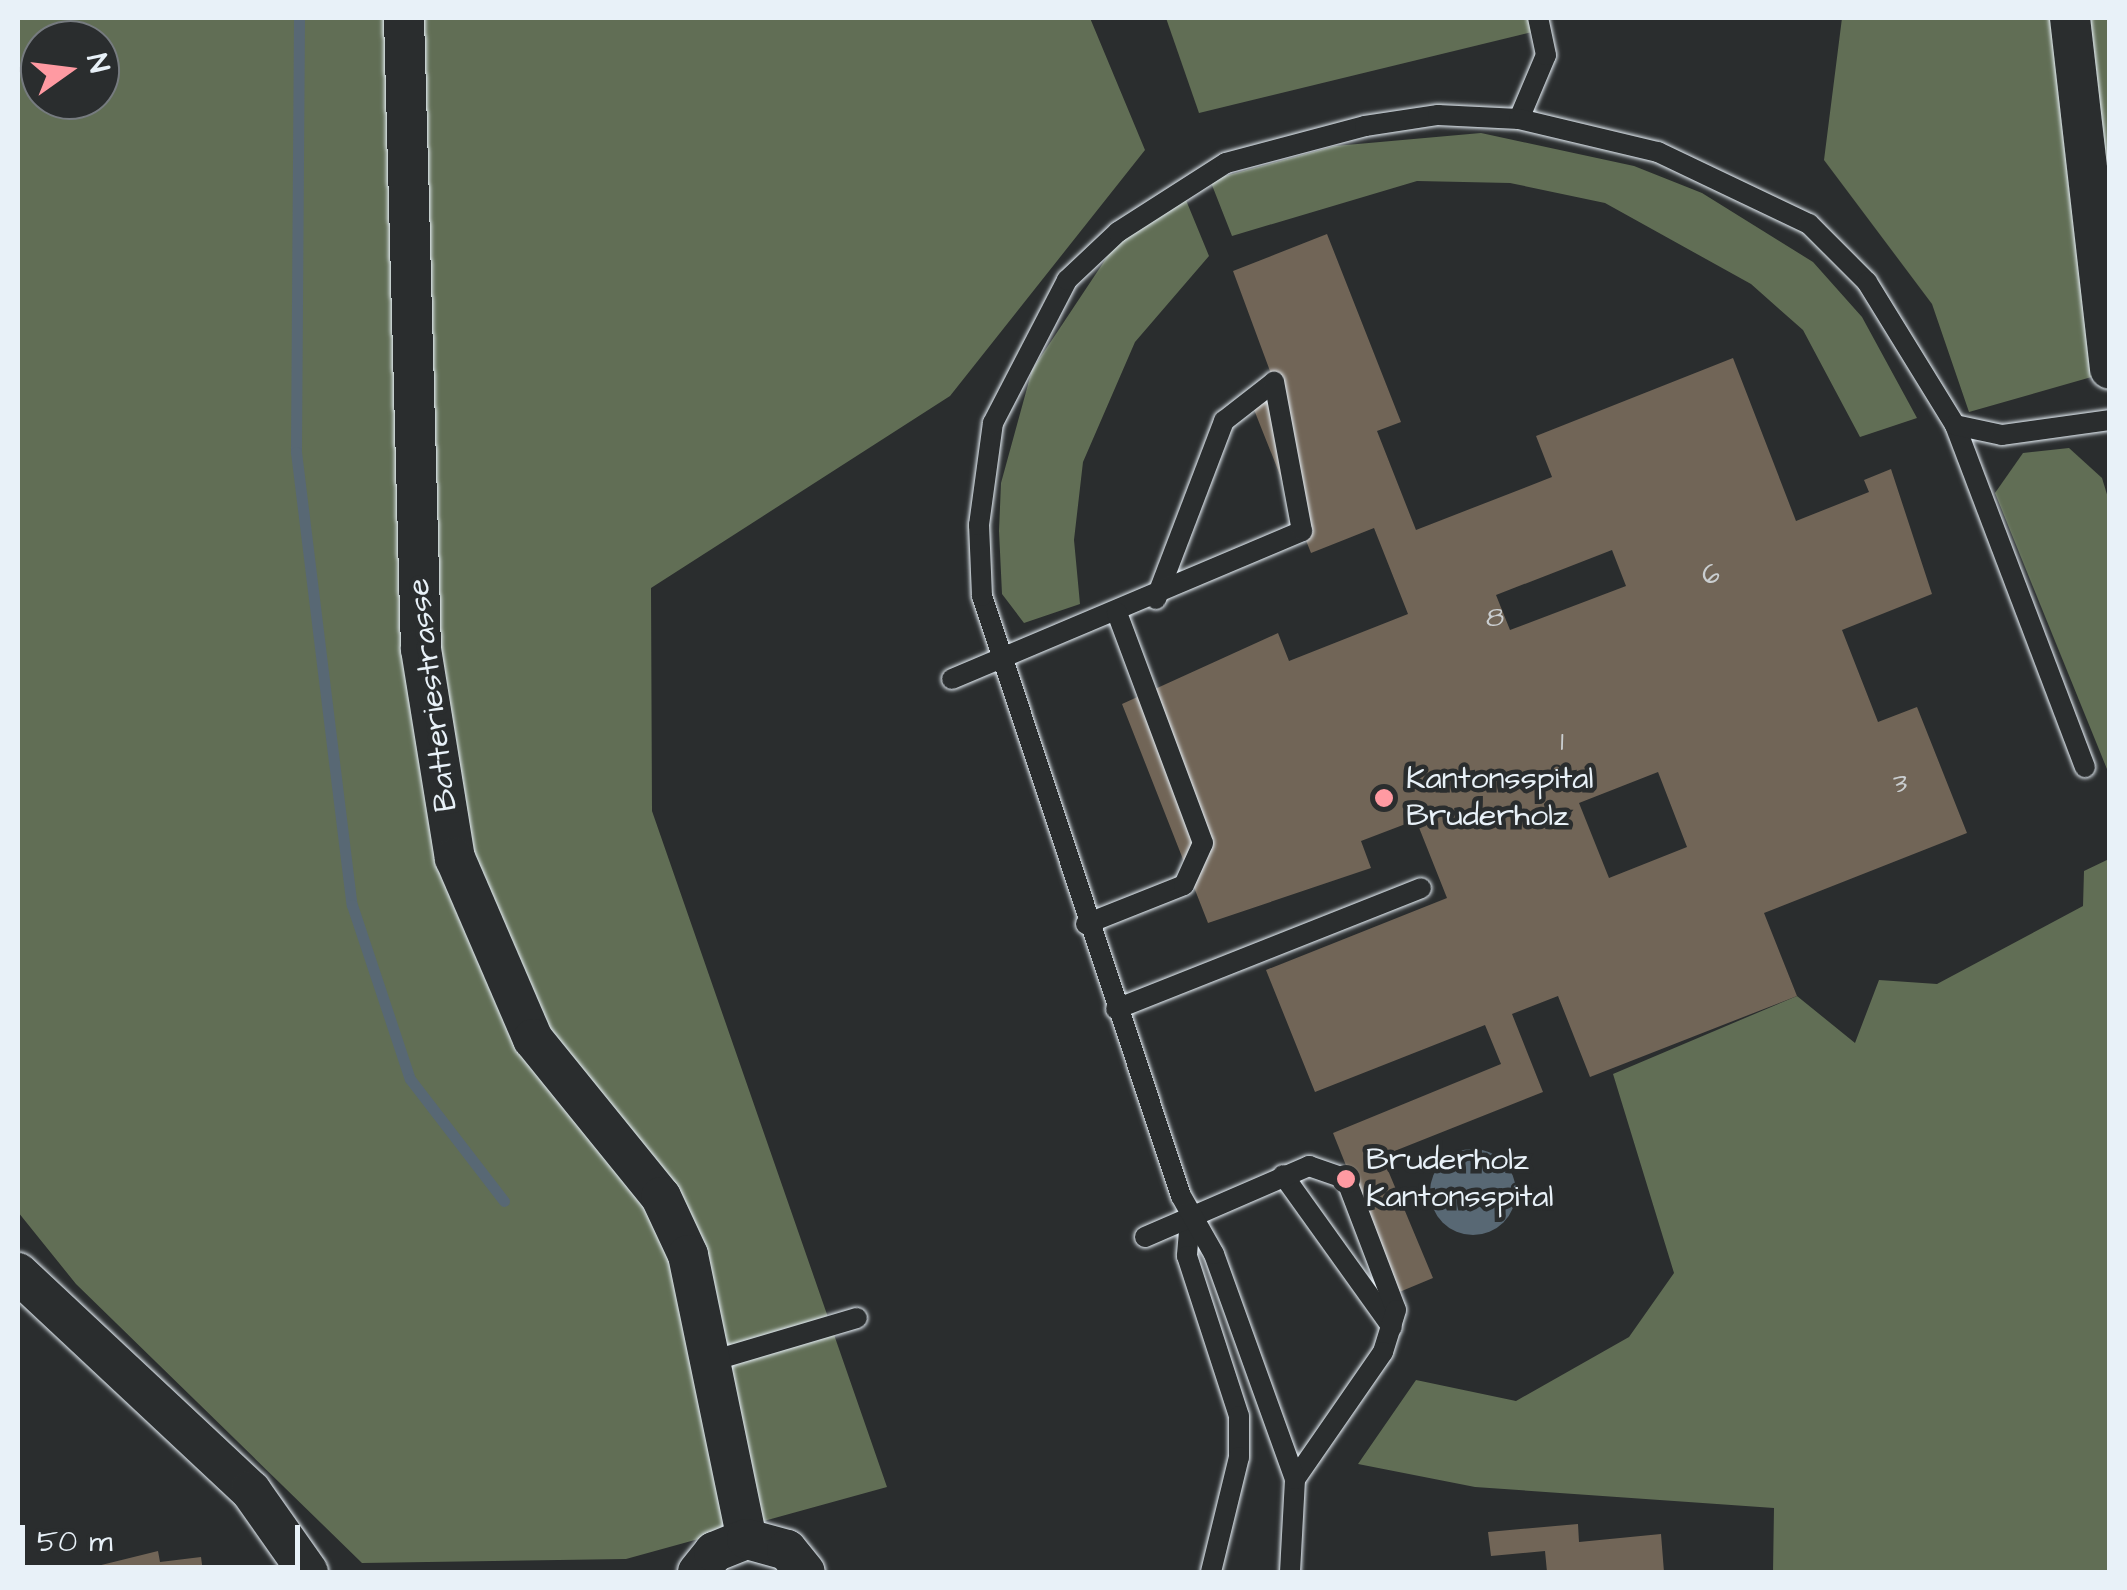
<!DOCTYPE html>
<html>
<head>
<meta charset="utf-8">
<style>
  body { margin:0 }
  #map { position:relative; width:2127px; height:1590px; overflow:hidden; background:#2a2d2e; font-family:"Architects Daughter",sans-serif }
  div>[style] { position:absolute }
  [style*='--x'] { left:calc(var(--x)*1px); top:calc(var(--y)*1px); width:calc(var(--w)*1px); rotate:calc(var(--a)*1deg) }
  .green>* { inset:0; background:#616e55 }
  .water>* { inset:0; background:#586874 }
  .round { border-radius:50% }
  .stream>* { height:11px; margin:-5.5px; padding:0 5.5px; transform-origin:5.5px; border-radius:5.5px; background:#586874 }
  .building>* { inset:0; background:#716557 }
  .roads { filter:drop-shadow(0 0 2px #e8f1f8) drop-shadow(0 0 2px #e8f1f8) }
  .lane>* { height:20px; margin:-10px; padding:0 10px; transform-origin:10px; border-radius:10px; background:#2a2d2e }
  .street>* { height:40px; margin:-20px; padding:0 20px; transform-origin:20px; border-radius:20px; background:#2a2d2e }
  .dots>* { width:28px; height:28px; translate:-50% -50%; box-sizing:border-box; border:5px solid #2a2d2e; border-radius:50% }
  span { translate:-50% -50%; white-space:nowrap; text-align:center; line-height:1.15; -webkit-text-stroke:9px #2a2d2e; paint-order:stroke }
  .number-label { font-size:28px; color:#caced0 }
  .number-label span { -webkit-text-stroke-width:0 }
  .street-label { font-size:32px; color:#e8f1f8 }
  .poi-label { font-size:32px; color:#e8f1f8 }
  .left { translate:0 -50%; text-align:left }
  .frame { position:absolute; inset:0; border:20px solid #e8f1f8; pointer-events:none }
  .north { position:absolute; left:20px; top:20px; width:100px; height:100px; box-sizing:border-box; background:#2a2d2e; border:2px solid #767b7f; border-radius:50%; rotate:76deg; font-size:28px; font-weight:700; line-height:40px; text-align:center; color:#e8f1f8 }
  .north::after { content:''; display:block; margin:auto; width:35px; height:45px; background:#ff9aa2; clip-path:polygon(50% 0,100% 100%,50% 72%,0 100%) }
  .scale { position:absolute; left:20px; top:1525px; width:280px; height:45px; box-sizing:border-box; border:5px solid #e8f1f8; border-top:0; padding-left:12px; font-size:30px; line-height:35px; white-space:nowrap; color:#e8f1f8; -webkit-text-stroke:8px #2a2d2e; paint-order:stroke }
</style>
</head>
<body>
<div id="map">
  <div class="green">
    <div style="clip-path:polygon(evenodd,18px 18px,1090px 18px,1145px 150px,950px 396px,651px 588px,652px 811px,887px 1487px,626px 1559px,362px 1563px,76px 1284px,18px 1212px,18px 18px,40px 40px,100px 40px,100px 100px,40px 100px,40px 40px)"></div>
    <div style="clip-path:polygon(1166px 18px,1544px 18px,1536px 31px,1199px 113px)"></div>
    <div style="clip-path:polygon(1842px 18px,2109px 18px,2109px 372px,1969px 412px,1932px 304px,1824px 160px)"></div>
    <div style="clip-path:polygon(1481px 133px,1634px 166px,1702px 193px,1813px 262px,1862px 317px,1917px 418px,1860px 437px,1803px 330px,1751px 284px,1605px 203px,1510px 183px,1417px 181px,1232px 236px,1210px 180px,1335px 146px)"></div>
    <div style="clip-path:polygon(1181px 188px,1209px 256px,1135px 342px,1083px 462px,1074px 540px,1080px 604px,1024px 623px,1002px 594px,999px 531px,1001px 483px,1032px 370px,1119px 239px)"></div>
    <div style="clip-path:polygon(2069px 448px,2102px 478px,2109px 501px,2109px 774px,1995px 493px,2023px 453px)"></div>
    <div style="clip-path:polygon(2109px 859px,2109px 1572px,1773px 1572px,1774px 1508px,1475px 1487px,1358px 1464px,1416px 1380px,1516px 1401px,1629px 1337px,1674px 1273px,1613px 1074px,1797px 996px,1855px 1043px,1879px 980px,1937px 984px,2083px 906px,2084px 871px)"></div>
  </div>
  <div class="water">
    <div class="round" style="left:1430px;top:1149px;width:86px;height:86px"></div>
  </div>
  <div class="stream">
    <div style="--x:299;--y:18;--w:434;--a:90.4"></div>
    <div style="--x:296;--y:452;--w:456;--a:83"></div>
    <div style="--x:352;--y:905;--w:183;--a:71.6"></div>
    <div style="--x:410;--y:1079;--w:154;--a:52.4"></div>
  </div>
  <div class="building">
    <div style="clip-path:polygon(evenodd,1327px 234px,1401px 422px,1377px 431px,1416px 530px,1552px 477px,1536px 436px,1733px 358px,1796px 521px,1869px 492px,1864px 480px,1891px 469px,1932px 594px,1842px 630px,1878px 722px,1917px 707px,1967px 833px,1764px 913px,1797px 996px,1590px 1077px,1558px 996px,1512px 1014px,1543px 1092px,1382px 1156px,1433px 1278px,1397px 1293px,1333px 1133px,1501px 1064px,1485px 1025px,1315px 1092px,1266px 970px,1447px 898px,1416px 820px,1361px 841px,1371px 868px,1208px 923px,1122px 704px,1278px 633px,1289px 661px,1408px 614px,1374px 528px,1311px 553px,1247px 392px,1274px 382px,1233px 271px,1327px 234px,1612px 550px,1626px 586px,1510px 630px,1496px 595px,1612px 550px,1327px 234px,1658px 772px,1687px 847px,1609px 878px,1579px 803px,1658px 772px)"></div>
    <div style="clip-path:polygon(1578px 1524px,1579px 1542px,1661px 1534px,1664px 1572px,1547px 1572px,1545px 1551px,1491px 1556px,1488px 1532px)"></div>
    <div style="clip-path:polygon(158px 1551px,160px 1562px,201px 1557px,203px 1572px,73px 1572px)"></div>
  </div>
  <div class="roads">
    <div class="lane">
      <div style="--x:1519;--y:119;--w:69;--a:-67.1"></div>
      <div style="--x:1546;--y:55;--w:38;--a:-102"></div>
      <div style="--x:1955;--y:425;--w:366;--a:69.2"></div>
      <div style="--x:1156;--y:599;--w:191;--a:-69.1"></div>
      <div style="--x:1224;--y:421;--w:63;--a:-38"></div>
      <div style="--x:952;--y:679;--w:380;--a:-22.9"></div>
      <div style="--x:1302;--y:531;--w:152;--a:-100.6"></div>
      <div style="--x:1086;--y:924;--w:105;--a:-21.7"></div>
      <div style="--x:1184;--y:885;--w:46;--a:-65.7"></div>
      <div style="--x:1203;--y:843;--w:246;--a:-110.5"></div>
      <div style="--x:1116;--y:1009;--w:328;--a:-21.6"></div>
      <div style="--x:1283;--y:1175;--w:187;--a:54.4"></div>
      <div style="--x:1190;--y:1220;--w:36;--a:95"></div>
      <div style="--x:1187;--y:1256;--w:168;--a:72"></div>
      <div style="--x:1239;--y:1416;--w:41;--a:90"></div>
      <div style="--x:1239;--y:1457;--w:118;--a:103.7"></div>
      <div style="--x:1145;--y:1237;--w:179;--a:-23.4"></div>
      <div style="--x:1309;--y:1166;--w:39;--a:19"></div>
      <div style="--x:1346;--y:1179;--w:140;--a:69.1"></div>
      <div style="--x:1396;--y:1310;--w:44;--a:107.2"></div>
      <div style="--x:1383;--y:1352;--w:155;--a:124.7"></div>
      <div style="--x:715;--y:1360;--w:148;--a:-16.5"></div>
      <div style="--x:1290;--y:1572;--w:93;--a:-86.9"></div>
      <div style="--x:1295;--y:1479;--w:239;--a:-109.8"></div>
      <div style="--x:1214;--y:1254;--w:67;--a:-119.6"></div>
      <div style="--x:1181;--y:1196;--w:632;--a:-108.35"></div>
      <div style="--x:982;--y:596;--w:71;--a:-92.4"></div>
      <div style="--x:979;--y:525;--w:103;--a:-82.2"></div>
      <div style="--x:993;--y:423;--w:161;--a:-62.6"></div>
      <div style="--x:1067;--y:280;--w:70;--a:-43.3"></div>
      <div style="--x:1118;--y:232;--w:128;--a:-32.6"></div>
      <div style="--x:1226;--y:163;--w:144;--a:-14.9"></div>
      <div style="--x:1365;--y:126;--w:74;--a:-8.6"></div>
      <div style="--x:1438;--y:115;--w:81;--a:2.8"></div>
      <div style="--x:1519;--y:119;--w:143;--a:13.4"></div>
      <div style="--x:1658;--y:152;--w:167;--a:25.5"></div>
      <div style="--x:1809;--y:224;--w:82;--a:45"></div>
      <div style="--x:1867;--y:282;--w:168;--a:58.4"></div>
      <div style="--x:1955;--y:425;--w:48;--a:12"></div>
      <div style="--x:2002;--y:435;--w:109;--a:-7.9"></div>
    </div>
    <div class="street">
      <div style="--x:404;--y:18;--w:631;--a:88.46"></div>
      <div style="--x:421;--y:649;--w:212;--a:80.8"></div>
      <div style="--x:455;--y:858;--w:197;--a:66.7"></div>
      <div style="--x:533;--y:1039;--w:203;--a:51"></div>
      <div style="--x:661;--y:1197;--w:64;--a:65"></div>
      <div style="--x:688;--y:1255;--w:290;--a:78.3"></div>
      <div style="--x:2070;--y:18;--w:353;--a:83.5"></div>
      <div style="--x:18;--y:1273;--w:319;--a:43.1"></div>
      <div style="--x:251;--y:1491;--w:99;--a:54.9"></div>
      <div style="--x:698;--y:1572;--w:26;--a:-51"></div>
      <div style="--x:714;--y:1552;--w:35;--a:-22"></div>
      <div style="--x:747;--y:1539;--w:41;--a:15.4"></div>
      <div style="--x:787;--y:1550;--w:28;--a:51"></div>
    </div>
  </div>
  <div class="dots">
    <div style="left:1384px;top:798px;background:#ff9aa2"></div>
    <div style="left:1346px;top:1179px;background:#ff9aa2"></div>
  </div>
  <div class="number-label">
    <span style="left:1711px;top:575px">6</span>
    <span style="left:1495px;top:618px">8</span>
    <span style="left:1562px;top:742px">1</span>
    <span style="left:1900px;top:784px">3</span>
  </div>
  <div class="street-label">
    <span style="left:433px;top:695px;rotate:-97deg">Batteriestrasse</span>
  </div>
  <div class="poi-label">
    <span class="left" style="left:1406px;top:798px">Kantonsspital<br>Bruderholz</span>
    <span class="left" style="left:1366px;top:1179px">Bruderholz<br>Kantonsspital</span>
  </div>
  <div class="frame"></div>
  <div class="north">N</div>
  <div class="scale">50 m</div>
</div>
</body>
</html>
